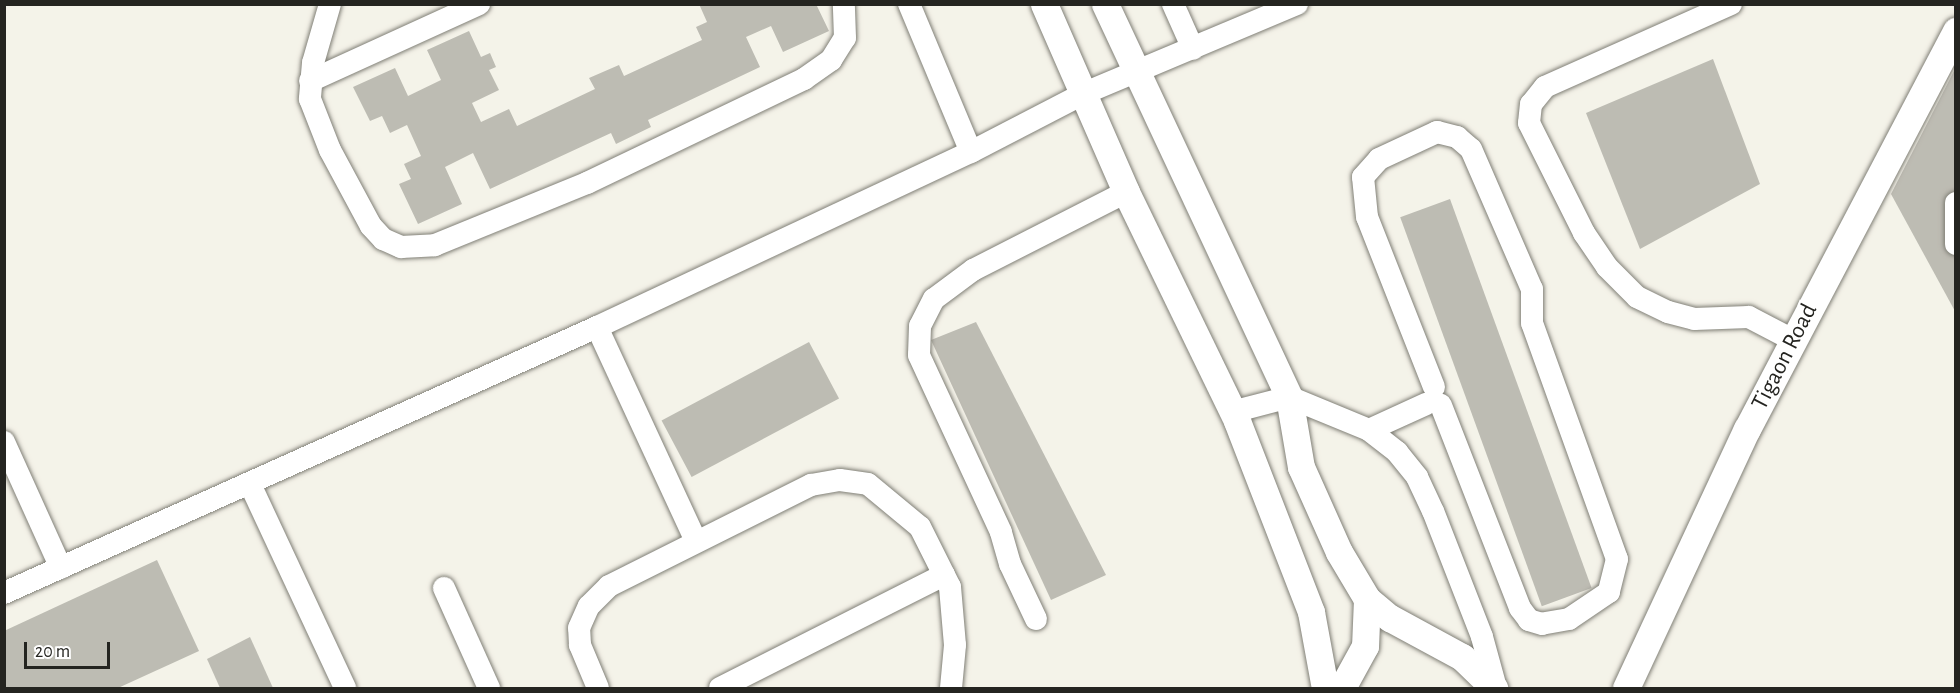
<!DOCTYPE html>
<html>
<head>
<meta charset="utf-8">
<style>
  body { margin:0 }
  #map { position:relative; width:1960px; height:693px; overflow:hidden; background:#f4f3e9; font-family:"Alegreya Sans",sans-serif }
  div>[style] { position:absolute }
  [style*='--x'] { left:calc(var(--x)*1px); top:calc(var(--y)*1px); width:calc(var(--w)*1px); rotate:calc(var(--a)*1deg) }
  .building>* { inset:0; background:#bdbcb3; transform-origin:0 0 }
  .roads { filter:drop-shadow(0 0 2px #807f76) drop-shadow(0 0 2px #807f76) }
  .minor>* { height:22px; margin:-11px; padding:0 11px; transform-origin:11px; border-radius:11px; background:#fff }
  .tertiary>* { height:27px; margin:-13.5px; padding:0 13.5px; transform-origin:13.5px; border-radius:13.5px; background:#fff }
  span { translate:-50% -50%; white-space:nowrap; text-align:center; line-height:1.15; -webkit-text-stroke:4.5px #fff; paint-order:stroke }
  .street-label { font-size:24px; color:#242420 }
  .frame { position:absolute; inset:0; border:6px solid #242420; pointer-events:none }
  .scale { position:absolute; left:24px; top:642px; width:86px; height:27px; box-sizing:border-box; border:3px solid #242420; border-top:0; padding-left:8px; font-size:18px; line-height:21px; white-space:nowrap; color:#242420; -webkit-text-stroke:4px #fff; paint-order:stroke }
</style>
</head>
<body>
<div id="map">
  <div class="building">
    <div style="clip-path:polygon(699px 4px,816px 4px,829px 31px,783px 52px,771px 26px,746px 37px,760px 67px,648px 120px,651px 127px,616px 144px,611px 133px,490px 189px,473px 153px,445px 167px,462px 204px,418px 224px,399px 184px,411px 179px,404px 164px,421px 156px,407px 125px,390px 133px,382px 116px,370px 121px,353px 87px,395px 68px,408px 96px,441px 80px,427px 50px,469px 31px,481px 57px,490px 53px,496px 67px,489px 70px,499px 90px,472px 103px,481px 122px,509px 109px,517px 126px,595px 89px,589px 78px,619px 65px,624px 76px,702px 40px,696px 27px,707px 22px)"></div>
    <div style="clip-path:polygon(1713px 59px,1760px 184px,1640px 249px,1586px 113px)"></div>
    <div style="clip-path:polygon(1956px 67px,1956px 313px,1891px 194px)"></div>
    <div style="left:1450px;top:199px;width:414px;height:53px;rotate:70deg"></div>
    <div style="clip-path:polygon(976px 322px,1106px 575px,1051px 600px,931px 340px)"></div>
    <div style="left:809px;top:342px;width:64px;height:167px;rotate:62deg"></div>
    <div style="clip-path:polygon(157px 560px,199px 651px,118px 688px,4px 688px,4px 631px)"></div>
    <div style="clip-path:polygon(250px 637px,273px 688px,220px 688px,207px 659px)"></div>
  </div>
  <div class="roads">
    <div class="minor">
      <div style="--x:330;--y:4;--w:61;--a:106.1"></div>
      <div style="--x:313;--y:63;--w:36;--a:95"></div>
      <div style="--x:310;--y:99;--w:55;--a:68.6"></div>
      <div style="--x:330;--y:150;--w:86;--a:61.7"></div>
      <div style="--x:371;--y:226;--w:18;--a:47"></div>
      <div style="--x:383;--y:239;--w:20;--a:24"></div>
      <div style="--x:401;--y:247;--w:34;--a:-3"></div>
      <div style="--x:435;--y:245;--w:164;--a:-22.2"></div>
      <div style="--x:587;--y:183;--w:241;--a:-25.6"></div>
      <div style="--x:804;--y:79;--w:33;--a:-35"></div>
      <div style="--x:831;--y:60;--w:26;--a:-58"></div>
      <div style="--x:845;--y:38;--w:34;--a:-92"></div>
      <div style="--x:909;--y:4;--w:160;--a:67.3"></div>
      <div style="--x:1173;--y:4;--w:49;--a:66"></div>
      <div style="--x:1731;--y:4;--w:204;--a:156"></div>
      <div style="--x:1545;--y:87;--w:22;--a:129"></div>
      <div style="--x:1531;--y:104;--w:19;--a:96"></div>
      <div style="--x:1529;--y:123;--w:123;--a:63.4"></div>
      <div style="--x:1584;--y:233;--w:41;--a:55.9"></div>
      <div style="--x:1607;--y:267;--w:42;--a:45"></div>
      <div style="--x:1637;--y:297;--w:34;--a:26"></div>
      <div style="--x:1668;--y:312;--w:27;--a:15"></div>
      <div style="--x:1694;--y:319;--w:55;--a:-2.1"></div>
      <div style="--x:1749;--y:317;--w:52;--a:27.6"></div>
      <div style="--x:310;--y:81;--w:186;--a:-24.5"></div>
      <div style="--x:1956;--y:203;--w:41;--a:90"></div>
      <div style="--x:597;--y:327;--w:236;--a:65.2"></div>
      <div style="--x:1434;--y:387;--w:183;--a:-111.5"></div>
      <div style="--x:1367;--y:217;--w:40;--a:-95.7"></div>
      <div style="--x:1363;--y:177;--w:24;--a:-48"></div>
      <div style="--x:1379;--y:159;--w:64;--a:-25"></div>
      <div style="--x:1437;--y:132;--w:21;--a:14"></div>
      <div style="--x:1457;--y:137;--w:18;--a:41"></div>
      <div style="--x:1471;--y:149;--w:153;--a:66.5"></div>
      <div style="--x:1532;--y:289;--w:34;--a:90"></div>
      <div style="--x:1532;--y:323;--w:251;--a:70.2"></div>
      <div style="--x:1617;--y:559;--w:34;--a:104"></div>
      <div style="--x:1609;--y:592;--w:48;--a:146"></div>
      <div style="--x:1569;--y:619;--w:27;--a:170"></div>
      <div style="--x:1542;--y:624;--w:14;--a:-163"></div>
      <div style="--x:1529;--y:620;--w:15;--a:-127"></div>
      <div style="--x:1520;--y:608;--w:218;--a:-111.3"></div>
      <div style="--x:1232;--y:412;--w:59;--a:-14.7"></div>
      <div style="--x:1289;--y:397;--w:87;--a:22.4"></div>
      <div style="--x:1369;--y:430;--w:36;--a:38"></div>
      <div style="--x:1397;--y:452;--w:32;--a:51"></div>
      <div style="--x:1417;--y:477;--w:38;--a:65"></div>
      <div style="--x:1433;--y:511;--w:135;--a:68.7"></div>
      <div style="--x:1482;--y:637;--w:53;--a:74.6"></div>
      <div style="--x:1369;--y:430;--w:63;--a:-24.5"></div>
      <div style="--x:4;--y:442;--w:138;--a:65.7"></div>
      <div style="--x:250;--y:484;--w:225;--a:65"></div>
      <div style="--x:444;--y:588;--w:110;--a:65.8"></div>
      <div style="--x:4;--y:593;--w:650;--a:-24.16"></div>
      <div style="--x:597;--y:327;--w:413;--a:-25.1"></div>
      <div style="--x:971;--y:152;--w:128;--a:-27.4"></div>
      <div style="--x:1085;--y:93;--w:230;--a:-22.8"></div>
      <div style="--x:1036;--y:619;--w:61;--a:-115.3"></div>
      <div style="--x:1010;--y:564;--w:33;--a:-106"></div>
      <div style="--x:1001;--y:532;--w:195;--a:-114.9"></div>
      <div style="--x:919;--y:355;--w:29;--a:-88"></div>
      <div style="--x:920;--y:326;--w:30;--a:-63"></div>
      <div style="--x:934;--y:299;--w:49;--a:-36.6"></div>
      <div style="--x:973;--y:270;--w:172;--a:-27"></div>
      <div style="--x:598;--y:688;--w:47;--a:-112.7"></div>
      <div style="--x:580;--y:645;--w:17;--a:-93"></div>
      <div style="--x:579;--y:628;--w:24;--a:-66"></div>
      <div style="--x:589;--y:606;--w:28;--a:-45"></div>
      <div style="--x:609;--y:586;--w:226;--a:-26.6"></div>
      <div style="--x:811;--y:485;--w:29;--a:-10"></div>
      <div style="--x:840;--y:480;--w:28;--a:8"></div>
      <div style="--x:868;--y:484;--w:67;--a:39.6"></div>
      <div style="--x:920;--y:527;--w:67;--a:63.4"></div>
      <div style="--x:950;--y:587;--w:58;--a:85.1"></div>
      <div style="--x:955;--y:645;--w:43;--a:95.3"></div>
      <div style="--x:720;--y:688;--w:251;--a:-26.8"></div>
    </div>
    <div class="tertiary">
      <div style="--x:1044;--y:4;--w:205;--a:66.4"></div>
      <div style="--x:1126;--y:192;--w:254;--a:64.1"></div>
      <div style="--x:1237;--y:421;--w:205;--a:68.8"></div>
      <div style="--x:1311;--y:612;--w:77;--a:79.6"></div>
      <div style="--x:1105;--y:4;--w:434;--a:64.9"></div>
      <div style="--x:1289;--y:397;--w:71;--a:80.3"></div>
      <div style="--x:1301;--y:467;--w:93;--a:65.9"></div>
      <div style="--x:1339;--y:552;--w:55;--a:59.2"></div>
      <div style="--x:1367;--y:599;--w:47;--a:92.4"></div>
      <div style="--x:1365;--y:646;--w:48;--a:118.7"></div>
      <div style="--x:1367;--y:599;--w:30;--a:40"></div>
      <div style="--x:1390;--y:618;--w:82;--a:28.4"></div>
      <div style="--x:1462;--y:657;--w:45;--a:44.1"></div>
      <div style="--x:1626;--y:688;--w:286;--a:-65"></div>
      <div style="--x:1747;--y:429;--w:450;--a:-62.3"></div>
    </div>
  </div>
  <div class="street-label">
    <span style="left:1785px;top:357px;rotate:-63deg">Tigaon Road</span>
  </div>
  <div class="frame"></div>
  <div class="scale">20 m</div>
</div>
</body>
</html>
